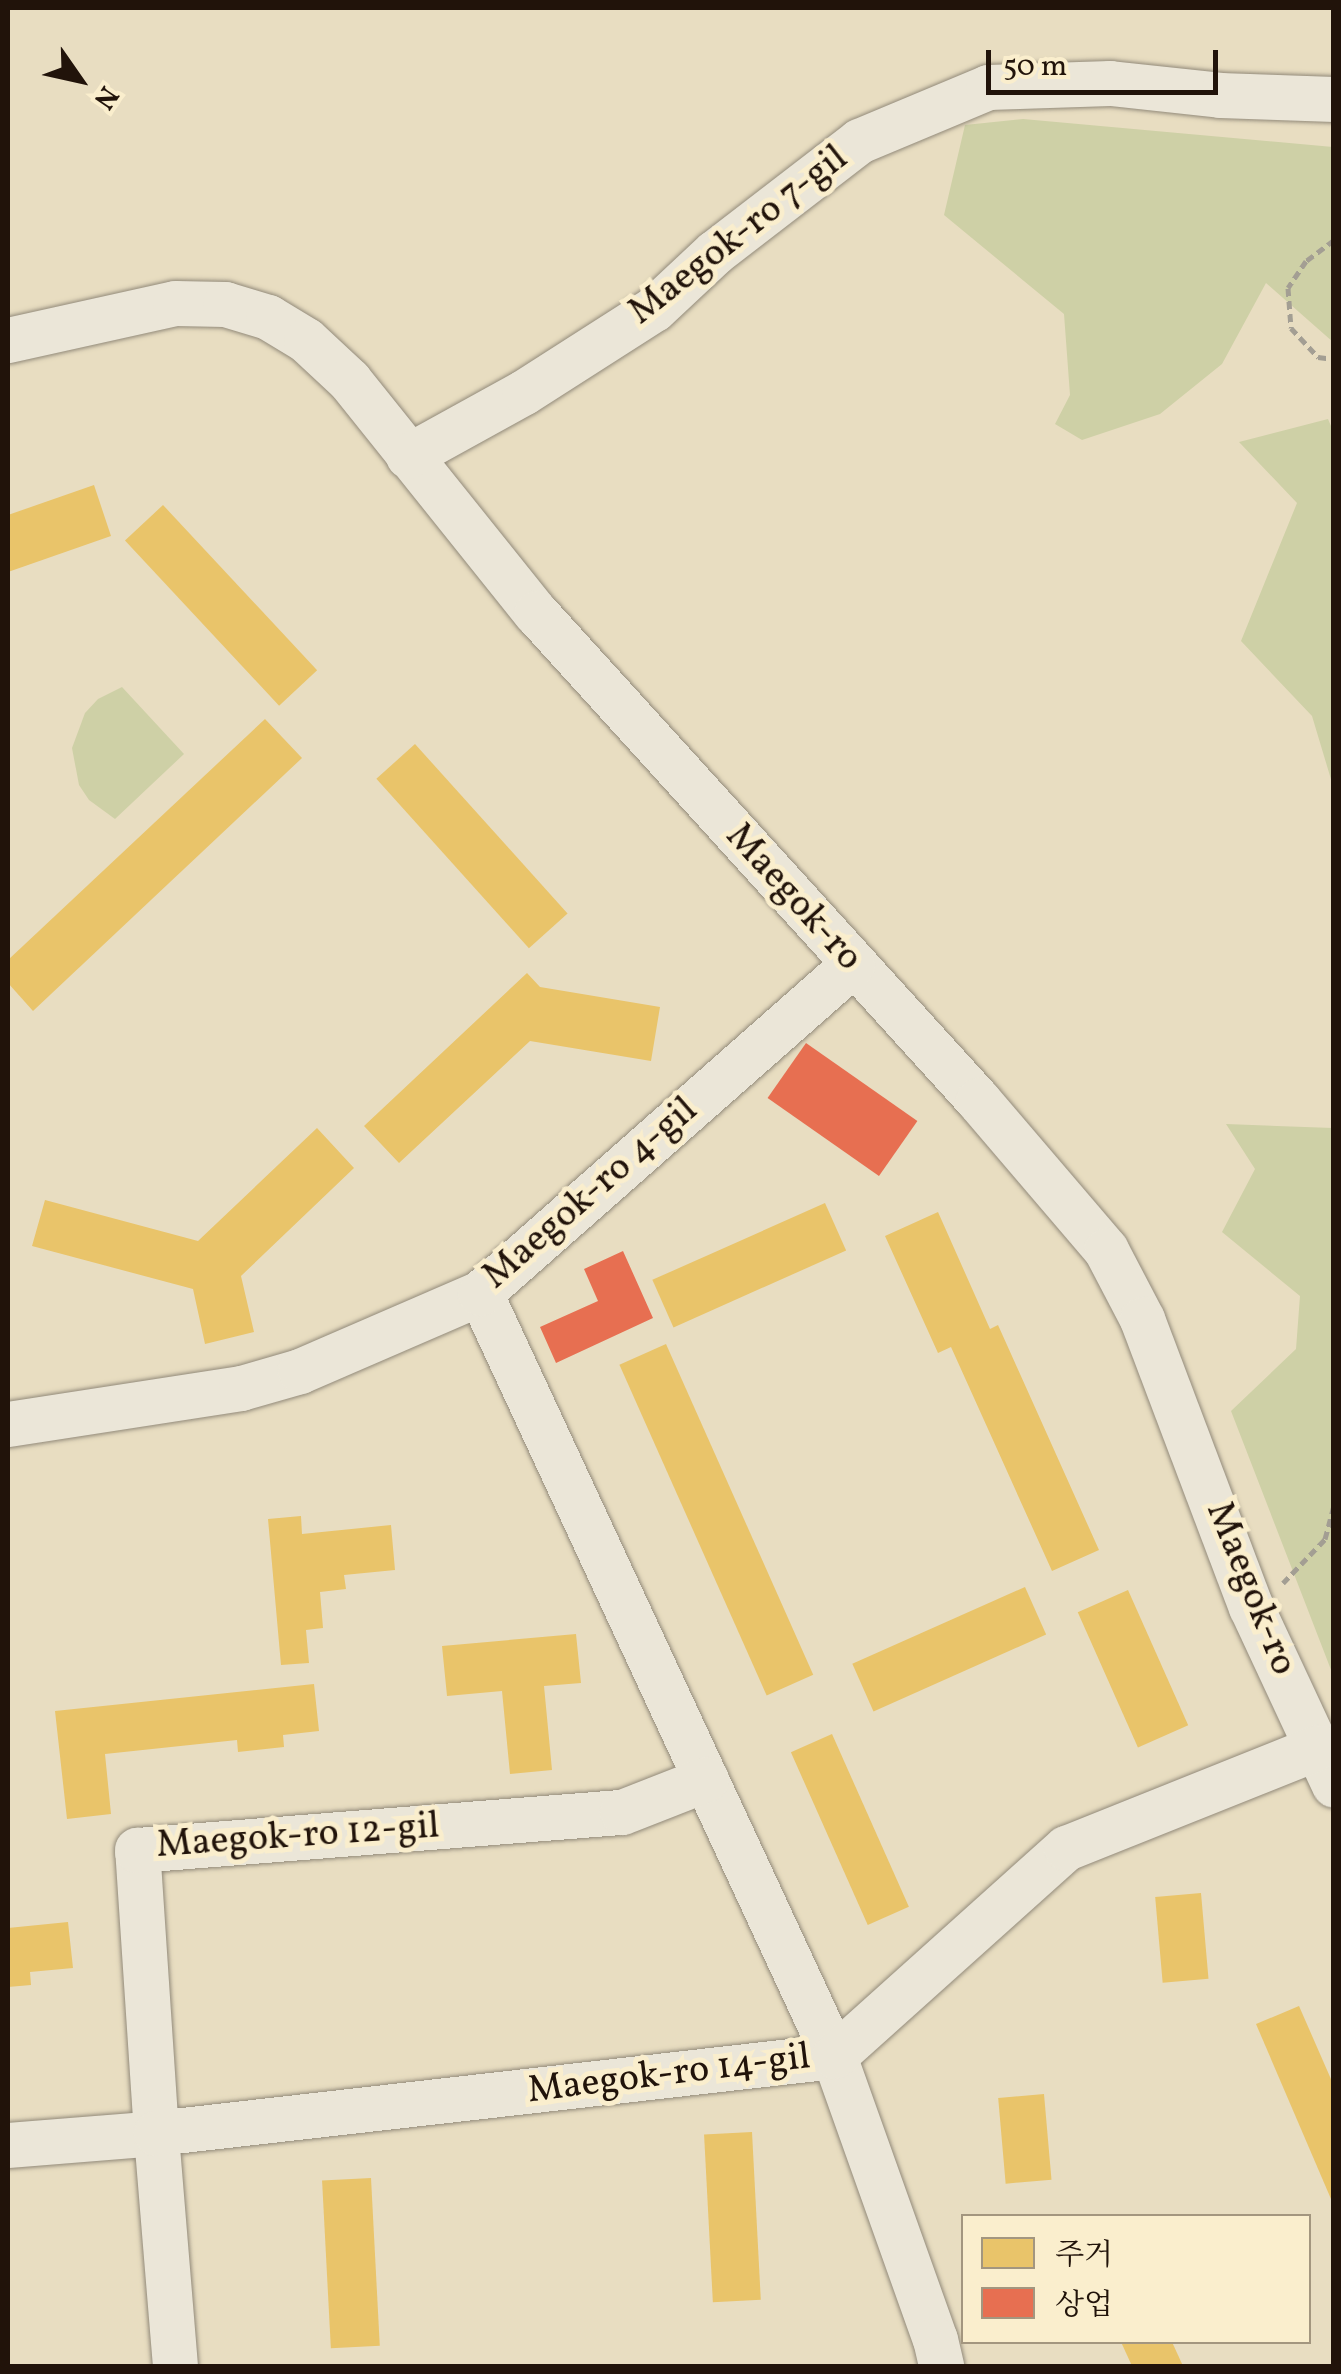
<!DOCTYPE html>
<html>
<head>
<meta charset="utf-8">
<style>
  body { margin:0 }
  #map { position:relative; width:1341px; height:2374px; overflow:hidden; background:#e8ddc1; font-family:Vollkorn,"Noto Serif KR",serif }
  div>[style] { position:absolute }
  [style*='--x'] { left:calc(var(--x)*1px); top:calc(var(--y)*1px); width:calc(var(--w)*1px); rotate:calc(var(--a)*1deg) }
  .green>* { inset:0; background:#ced0a6 }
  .homes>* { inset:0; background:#e9c46a; transform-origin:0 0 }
  .shops>* { inset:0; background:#e76f51; transform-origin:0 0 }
  .path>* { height:5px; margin-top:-2.5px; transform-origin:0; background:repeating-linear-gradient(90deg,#a39e93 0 8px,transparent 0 13px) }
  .roads { filter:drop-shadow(0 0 2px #928a7a) drop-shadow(0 0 2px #928a7a) }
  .minor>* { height:45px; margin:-22.5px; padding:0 22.5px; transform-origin:22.5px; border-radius:22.5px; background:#ebe6d8 }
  span { translate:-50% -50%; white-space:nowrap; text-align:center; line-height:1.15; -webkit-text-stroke:10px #faeecd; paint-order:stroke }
  .street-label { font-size:38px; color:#21130a }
  .frame { position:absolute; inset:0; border:10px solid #21130a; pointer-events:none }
  .legend { position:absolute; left:961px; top:2214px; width:350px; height:130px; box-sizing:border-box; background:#faeecd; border:2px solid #a3967f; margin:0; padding:12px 18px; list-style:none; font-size:30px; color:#21130a }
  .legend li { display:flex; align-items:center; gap:20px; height:50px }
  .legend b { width:50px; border:2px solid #a3967f }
  .north { position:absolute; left:30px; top:30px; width:100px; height:100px; -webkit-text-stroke:8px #faeecd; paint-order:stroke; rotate:124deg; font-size:28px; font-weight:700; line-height:40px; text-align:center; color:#21130a }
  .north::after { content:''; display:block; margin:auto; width:35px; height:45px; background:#21130a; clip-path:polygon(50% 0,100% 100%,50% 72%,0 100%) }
  .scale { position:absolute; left:986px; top:50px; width:232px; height:45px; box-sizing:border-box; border:5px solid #21130a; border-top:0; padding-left:12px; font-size:30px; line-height:35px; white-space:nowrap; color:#21130a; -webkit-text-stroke:8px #faeecd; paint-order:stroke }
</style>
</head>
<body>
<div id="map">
  <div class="green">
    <div style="clip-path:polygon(1023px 119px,1333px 147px,1333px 342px,1266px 283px,1222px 364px,1160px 414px,1082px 440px,1055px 424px,1070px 395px,1064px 314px,944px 215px,965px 125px)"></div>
    <div style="clip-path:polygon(1328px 419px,1334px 433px,1333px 786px,1312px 716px,1241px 641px,1297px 503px,1239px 442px)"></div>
    <div style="clip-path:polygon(122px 687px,184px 754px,115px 819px,89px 800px,79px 785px,72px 748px,85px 713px,98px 699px)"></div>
    <div style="clip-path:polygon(1226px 1124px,1333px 1128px,1333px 1675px,1231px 1411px,1296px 1349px,1300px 1296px,1222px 1232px,1255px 1169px)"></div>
  </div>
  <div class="homes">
    <div style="clip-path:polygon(94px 485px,111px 536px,8px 572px,8px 515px)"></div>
    <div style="left:163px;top:505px;width:226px;height:52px;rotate:47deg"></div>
    <div style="clip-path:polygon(265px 719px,302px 758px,33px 1011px,8px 983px,8px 960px)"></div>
    <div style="left:415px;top:744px;width:228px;height:52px;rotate:48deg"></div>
    <div style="clip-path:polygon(527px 973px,540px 987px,660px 1007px,651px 1061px,530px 1041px,399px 1163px,364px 1126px)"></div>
    <div style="clip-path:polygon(317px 1128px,354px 1168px,241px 1276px,254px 1332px,205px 1344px,193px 1289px,32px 1246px,45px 1200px,198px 1241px)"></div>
    <div style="left:825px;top:1203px;width:52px;height:189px;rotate:66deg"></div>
    <div style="clip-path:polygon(938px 1212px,990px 1329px,998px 1325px,1099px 1550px,1052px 1571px,951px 1347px,938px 1353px,885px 1236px)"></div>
    <div style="left:666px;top:1344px;width:362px;height:51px;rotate:66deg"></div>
    <div style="clip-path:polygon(301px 1516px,302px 1534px,391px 1525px,395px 1570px,344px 1575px,346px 1589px,320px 1592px,323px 1628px,306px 1630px,309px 1663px,281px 1665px,268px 1519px)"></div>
    <div style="left:1025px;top:1587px;width:52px;height:189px;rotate:66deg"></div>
    <div style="left:1128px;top:1590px;width:148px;height:55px;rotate:66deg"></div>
    <div style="clip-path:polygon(576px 1634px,581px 1683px,544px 1686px,552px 1770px,510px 1774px,502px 1691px,447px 1696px,442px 1646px)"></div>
    <div style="clip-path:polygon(314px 1684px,319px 1731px,283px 1735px,284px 1747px,238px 1752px,237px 1740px,105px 1754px,111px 1814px,67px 1819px,55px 1711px)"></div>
    <div style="left:832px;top:1734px;width:189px;height:45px;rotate:66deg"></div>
    <div style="left:1201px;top:1893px;width:86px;height:46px;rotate:85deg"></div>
    <div style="clip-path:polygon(68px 1922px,73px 1968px,30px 1972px,31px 1985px,8px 1987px,8px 1928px)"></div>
    <div style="clip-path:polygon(1299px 2006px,1334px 2086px,1334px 2206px,1256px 2024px)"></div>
    <div style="left:1044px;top:2094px;width:86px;height:46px;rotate:85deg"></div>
    <div style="left:752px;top:2132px;width:168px;height:48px;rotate:87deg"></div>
    <div style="left:371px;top:2178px;width:168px;height:49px;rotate:87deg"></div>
    <div style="clip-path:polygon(1121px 2342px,1172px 2342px,1183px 2366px,1132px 2366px)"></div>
  </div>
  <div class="shops">
    <div style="left:806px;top:1043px;width:136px;height:67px;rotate:35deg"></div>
    <div style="clip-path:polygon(623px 1251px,653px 1318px,556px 1363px,540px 1327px,598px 1301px,584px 1269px)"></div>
  </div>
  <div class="path">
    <div style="--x:1334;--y:240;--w:35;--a:143"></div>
    <div style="--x:1306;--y:261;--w:32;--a:124"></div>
    <div style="--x:1288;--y:288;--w:40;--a:85.7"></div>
    <div style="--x:1291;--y:328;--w:40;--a:47"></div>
    <div style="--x:1318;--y:357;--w:16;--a:7"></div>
    <div style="--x:1283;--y:1583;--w:61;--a:-46.3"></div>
    <div style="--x:1325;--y:1539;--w:35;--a:-75"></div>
  </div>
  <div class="roads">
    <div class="minor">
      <div style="--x:8;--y:340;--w:171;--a:-12.5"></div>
      <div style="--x:175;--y:303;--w:50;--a:1.1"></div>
      <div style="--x:225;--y:304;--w:45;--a:16.8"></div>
      <div style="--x:268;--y:317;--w:44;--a:31.2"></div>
      <div style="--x:306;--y:340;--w:59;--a:42.9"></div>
      <div style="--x:349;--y:380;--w:299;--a:51.3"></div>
      <div style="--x:536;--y:613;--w:658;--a:47.77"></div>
      <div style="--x:978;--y:1100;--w:197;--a:49.5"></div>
      <div style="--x:1106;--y:1250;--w:78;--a:62.4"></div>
      <div style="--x:1142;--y:1319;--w:308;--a:69.3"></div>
      <div style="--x:1251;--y:1607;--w:196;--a:65"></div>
      <div style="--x:408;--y:456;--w:132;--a:-28.9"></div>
      <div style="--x:524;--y:392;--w:154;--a:-32.6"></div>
      <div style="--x:654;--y:309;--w:83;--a:-43.1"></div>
      <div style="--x:715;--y:252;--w:182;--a:-37.6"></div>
      <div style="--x:859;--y:141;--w:140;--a:-22.7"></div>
      <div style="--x:988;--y:87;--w:122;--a:-1.9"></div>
      <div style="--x:1110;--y:83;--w:111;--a:6.2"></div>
      <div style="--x:1220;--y:95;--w:114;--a:2"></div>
      <div style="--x:480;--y:1293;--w:841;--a:65.11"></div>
      <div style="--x:834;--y:2056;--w:300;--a:70.4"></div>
      <div style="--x:935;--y:2339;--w:28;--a:77"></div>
      <div style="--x:8;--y:1424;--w:236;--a:-8.8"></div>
      <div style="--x:241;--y:1388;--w:61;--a:-16.1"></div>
      <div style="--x:300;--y:1371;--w:196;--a:-23.4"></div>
      <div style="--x:480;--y:1293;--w:496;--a:-41.4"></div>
      <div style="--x:8;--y:2145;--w:148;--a:-4.6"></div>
      <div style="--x:156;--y:2133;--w:284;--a:-93.8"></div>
      <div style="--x:137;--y:1850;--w:486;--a:-4.5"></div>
      <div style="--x:622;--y:1812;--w:90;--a:-21.4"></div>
      <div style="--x:175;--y:2366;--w:234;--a:-94.7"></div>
      <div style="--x:156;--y:2133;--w:682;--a:-6.48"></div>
      <div style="--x:834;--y:2056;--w:312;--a:-41.9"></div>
      <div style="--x:1066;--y:1848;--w:271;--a:-21.8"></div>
    </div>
  </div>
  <div class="street-label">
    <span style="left:739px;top:236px;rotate:-38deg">Maegok-ro 7-gil</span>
    <span style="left:793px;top:898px;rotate:48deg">Maegok-ro</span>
    <span style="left:591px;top:1194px;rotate:-41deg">Maegok-ro 4-gil</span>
    <span style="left:1250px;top:1589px;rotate:68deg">Maegok-ro</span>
    <span style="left:298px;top:1837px;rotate:-4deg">Maegok-ro 12-gil</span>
    <span style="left:669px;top:2075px;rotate:-7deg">Maegok-ro 14-gil</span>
  </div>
  <div class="frame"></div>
  <ul class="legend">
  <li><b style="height:28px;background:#e9c46a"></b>주거</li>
  <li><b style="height:28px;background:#e76f51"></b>상업</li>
  </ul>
  <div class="north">N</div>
  <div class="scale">50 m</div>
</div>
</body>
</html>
